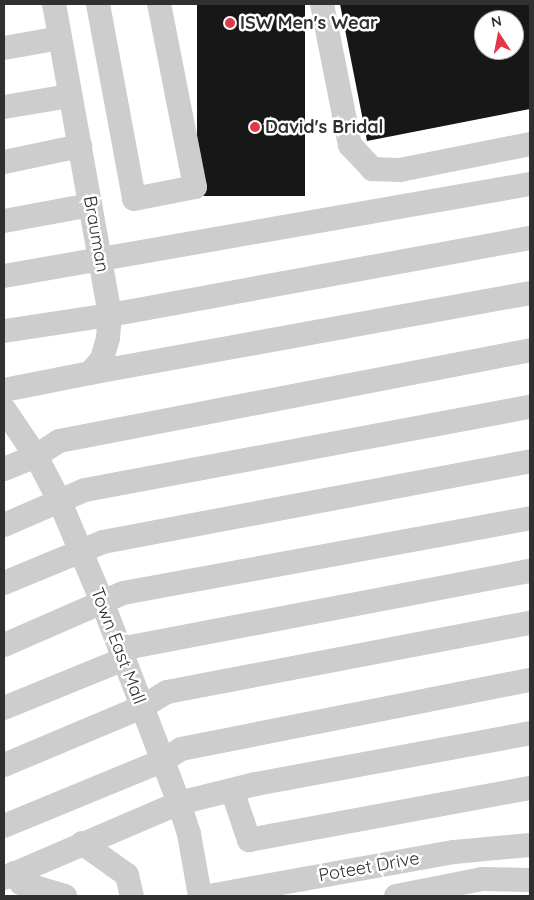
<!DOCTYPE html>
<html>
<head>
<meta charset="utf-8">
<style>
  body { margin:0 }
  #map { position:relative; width:534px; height:900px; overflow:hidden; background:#fff; font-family:Quicksand,sans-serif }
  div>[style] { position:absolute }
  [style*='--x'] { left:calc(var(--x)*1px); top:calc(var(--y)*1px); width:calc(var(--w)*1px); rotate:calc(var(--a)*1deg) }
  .building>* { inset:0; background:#171717; transform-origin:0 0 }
  .minor>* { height:24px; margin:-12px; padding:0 12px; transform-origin:12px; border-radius:12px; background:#cdcdcd }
  .dots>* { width:14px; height:14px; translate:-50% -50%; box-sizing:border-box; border:2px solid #fff; border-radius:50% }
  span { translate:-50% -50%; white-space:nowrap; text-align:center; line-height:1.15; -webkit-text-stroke:5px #fff; paint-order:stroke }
  .poi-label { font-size:18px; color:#303030; font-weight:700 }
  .left { translate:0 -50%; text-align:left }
  .street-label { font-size:18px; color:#303030 }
  .frame { position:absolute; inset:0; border:5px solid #303030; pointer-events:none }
  .north { position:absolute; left:474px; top:10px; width:50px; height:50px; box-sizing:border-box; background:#fff; border:1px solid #acacac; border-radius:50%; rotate:349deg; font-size:14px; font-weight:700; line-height:20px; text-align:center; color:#303030 }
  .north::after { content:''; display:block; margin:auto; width:18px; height:22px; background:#df394a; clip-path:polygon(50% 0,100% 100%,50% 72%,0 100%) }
</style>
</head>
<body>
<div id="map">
  <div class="building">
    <div style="left:197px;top:4px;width:108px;height:192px"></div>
    <div style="clip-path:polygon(evenodd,340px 4px,530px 4px,530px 109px,367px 141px,340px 4px,484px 20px,514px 20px,514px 50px,484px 50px,484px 20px)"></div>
  </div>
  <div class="minor">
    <div style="--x:98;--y:4;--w:198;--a:79.5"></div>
    <div style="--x:134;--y:199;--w:62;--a:-11.1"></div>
    <div style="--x:195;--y:187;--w:187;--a:-101.1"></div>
    <div style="--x:322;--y:4;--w:144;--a:78.8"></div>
    <div style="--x:350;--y:145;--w:33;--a:47"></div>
    <div style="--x:372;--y:169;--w:28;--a:2"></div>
    <div style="--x:400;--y:170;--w:133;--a:-11.3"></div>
    <div style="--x:4;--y:48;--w:57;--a:-10.1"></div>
    <div style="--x:4;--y:107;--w:67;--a:-9.5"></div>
    <div style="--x:4;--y:162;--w:78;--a:-11.9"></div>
    <div style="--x:4;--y:221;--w:87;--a:-10.5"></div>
    <div style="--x:4;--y:276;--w:534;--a:-9.92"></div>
    <div style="--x:4;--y:331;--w:107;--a:-8.6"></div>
    <div style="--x:110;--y:315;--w:427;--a:-10.4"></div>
    <div style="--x:90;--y:373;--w:447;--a:-10.3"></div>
    <div style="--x:4;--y:390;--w:88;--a:-11.2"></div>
    <div style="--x:90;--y:373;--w:18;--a:-49"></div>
    <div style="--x:102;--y:359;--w:22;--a:-74"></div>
    <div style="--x:108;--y:338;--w:23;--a:-85"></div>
    <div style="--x:110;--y:315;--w:316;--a:-100.2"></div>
    <div style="--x:4;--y:409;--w:57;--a:55.8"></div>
    <div style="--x:36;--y:456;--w:52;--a:62.4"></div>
    <div style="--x:60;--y:502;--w:111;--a:67.1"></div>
    <div style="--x:103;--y:604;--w:213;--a:69.1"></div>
    <div style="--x:179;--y:803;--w:33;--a:72"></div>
    <div style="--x:189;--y:834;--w:63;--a:79.9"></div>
    <div style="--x:4;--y:469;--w:35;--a:-22"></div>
    <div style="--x:36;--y:456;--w:27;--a:-33"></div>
    <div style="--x:59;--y:441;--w:480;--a:-10.9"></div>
    <div style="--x:4;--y:525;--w:88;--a:-23.4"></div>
    <div style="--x:85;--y:490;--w:453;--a:-10.6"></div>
    <div style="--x:4;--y:583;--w:107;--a:-22.5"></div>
    <div style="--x:103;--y:542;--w:435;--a:-10.7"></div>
    <div style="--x:4;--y:645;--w:130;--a:-23.6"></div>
    <div style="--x:123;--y:593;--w:414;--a:-10.4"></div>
    <div style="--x:120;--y:649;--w:417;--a:-10.8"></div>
    <div style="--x:4;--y:708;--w:130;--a:-22.2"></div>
    <div style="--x:4;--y:765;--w:150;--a:-22.8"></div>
    <div style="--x:142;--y:707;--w:29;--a:-31"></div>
    <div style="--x:167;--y:692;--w:369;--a:-10.8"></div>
    <div style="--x:232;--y:790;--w:53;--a:71.2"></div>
    <div style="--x:249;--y:840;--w:286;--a:-10.5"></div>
    <div style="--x:4;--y:826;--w:171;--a:-22.4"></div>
    <div style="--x:162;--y:761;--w:22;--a:-32"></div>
    <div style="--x:181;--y:749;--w:356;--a:-11.2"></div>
    <div style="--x:82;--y:843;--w:55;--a:35.4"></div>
    <div style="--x:127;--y:875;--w:22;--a:77"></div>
    <div style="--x:14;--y:873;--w:12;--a:55"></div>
    <div style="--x:21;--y:883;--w:46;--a:16.5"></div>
    <div style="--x:4;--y:878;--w:190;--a:-23.2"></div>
    <div style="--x:179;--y:803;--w:79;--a:-13.9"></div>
    <div style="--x:256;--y:784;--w:279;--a:-10.5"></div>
    <div style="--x:209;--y:896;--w:249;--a:-10.2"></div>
    <div style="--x:454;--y:852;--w:76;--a:-5.3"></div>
    <div style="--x:396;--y:896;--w:88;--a:-11.2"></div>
    <div style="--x:482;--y:879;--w:48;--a:1.2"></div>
  </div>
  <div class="dots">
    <div style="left:230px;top:23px;background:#df394a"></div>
    <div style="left:255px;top:127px;background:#df394a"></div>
  </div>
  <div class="poi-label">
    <span class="left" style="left:240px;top:23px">ISW Men's Wear</span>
    <span class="left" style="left:265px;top:127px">David's Bridal</span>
  </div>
  <div class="street-label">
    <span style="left:96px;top:234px;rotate:80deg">Brauman</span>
    <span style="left:118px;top:646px;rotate:69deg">Town East Mall</span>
    <span style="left:369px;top:867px;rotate:-10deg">Poteet Drive</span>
  </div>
  <div class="frame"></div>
  <div class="north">N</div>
</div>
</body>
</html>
